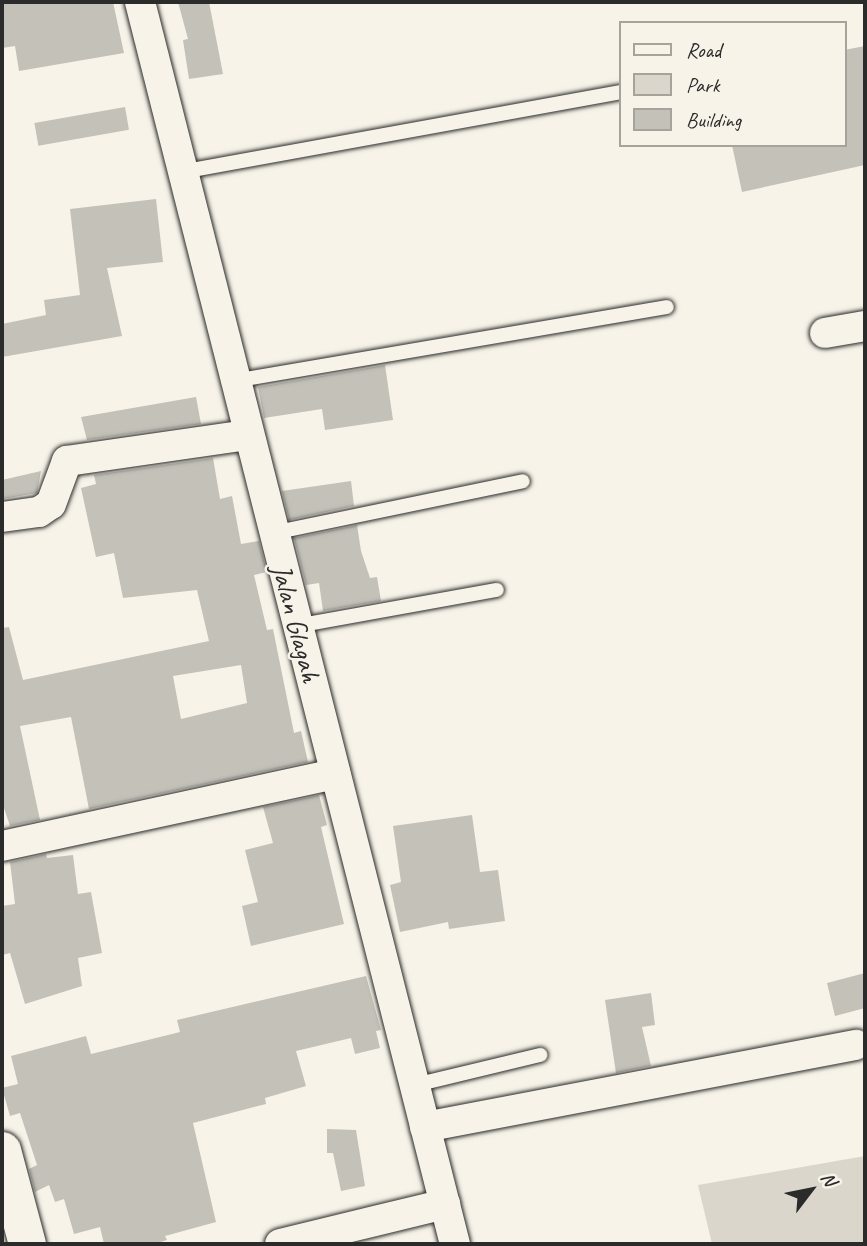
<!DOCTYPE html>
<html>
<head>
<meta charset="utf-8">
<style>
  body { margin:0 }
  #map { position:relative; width:867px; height:1246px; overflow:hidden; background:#f7f3e8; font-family:Caveat,sans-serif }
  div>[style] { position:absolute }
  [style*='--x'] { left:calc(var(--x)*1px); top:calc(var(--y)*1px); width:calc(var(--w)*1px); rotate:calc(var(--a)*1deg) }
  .green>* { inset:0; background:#dad6cc }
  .building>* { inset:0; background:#c4c1b9; transform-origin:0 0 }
  .roads { filter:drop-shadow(0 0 2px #2b2b2b) drop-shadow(0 0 2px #2b2b2b) }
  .service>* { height:14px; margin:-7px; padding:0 7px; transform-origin:7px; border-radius:7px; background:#f7f3e8 }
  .minor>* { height:30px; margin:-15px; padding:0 15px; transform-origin:15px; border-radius:15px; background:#f7f3e8 }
  .tertiary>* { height:37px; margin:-18.5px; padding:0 18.5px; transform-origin:18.5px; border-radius:18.5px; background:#f7f3e8 }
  span { translate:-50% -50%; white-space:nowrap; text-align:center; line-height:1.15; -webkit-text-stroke:5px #f7f3e8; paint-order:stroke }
  .street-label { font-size:28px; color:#2b2b2b }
  .frame { position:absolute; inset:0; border:4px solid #2b2b2b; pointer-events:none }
  .legend { position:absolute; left:619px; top:21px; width:228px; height:126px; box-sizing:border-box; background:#f7f3e8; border:2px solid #a5a39c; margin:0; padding:9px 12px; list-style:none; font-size:21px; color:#2b2b2b }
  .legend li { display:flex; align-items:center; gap:14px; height:35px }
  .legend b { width:35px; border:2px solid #a5a39c }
  .north { position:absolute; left:776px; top:1155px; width:70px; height:70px; -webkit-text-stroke:5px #f7f3e8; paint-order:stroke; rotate:58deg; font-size:19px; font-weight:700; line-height:28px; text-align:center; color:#2b2b2b }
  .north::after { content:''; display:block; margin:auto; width:24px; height:32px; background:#2b2b2b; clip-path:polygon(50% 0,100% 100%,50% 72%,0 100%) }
</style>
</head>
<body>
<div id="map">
  <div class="green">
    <div style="clip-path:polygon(865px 1156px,865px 1244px,712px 1244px,698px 1185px)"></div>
  </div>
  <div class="building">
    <div style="clip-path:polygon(20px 2px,113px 2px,124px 53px,19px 71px,15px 46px,2px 48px,2px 4px)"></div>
    <div style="clip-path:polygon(178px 2px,209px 2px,223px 74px,189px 79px,183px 40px,188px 39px)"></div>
    <div style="clip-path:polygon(865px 46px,865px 165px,742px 192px,732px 145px,844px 145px,844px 50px)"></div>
    <div style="left:125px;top:107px;width:23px;height:92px;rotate:80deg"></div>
    <div style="clip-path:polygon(156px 199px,163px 262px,107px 268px,122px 336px,2px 357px,2px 324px,46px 315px,44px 300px,80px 295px,70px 209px)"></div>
    <div style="clip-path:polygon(385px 365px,393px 420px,325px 430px,322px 409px,264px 418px,258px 387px)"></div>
    <div style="clip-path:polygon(196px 397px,201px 424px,87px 440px,81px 417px)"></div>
    <div style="clip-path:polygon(evenodd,213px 458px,220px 499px,232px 496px,241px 544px,259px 541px,267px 572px,254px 575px,267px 630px,273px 629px,294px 733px,301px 731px,308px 762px,89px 809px,71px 717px,20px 726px,40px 820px,10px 826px,2px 802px,2px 628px,9px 627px,23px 680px,209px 641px,197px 590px,123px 598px,114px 553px,96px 557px,81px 488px,96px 484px,94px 475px,213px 458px,241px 665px,247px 703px,181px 719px,173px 676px,241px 665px)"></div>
    <div style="clip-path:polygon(41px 471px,37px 493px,2px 499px,2px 480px)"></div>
    <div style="clip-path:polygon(351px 481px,354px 506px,289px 520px,282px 491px)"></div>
    <div style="clip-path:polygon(357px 525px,361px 551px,370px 578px,377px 577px,381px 601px,323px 611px,319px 583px,306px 585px,294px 538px)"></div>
    <div style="clip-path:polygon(319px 795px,327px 825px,321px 827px,344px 924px,251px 946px,242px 906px,258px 902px,245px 850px,273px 843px,263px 807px)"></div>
    <div style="clip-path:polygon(472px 815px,480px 872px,498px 870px,505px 921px,449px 929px,448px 922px,400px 932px,390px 885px,401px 882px,393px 826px)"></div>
    <div style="clip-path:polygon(46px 854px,47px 858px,73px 855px,78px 894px,91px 892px,102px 953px,78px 958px,82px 986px,25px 1004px,10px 953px,2px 955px,2px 906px,15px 904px,10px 862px)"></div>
    <div style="clip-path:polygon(865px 973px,865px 1008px,835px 1016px,827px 983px)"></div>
    <div style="clip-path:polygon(366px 976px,381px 1030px,376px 1031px,380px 1048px,355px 1054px,351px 1038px,296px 1051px,306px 1086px,265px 1098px,266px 1104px,193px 1123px,216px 1222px,165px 1236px,167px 1240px,154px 1244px,104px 1244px,100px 1227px,74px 1234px,64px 1199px,55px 1202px,49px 1185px,35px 1192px,29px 1169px,37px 1165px,20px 1113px,10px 1116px,2px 1088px,18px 1084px,11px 1056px,86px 1036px,91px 1054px,180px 1032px,177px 1020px)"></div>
    <div style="clip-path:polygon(651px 993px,655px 1025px,642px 1027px,651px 1066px,616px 1073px,605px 1000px)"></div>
    <div style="clip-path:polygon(327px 1129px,356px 1130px,365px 1186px,341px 1191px,333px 1153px,327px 1153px)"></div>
  </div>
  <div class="roads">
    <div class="service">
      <div style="--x:181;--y:172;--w:446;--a:-10.3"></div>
      <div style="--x:234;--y:381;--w:439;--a:-9.7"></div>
      <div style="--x:273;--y:533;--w:255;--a:-11.7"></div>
      <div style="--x:296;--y:626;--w:204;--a:-10.2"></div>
      <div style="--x:415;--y:1085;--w:129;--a:-13.5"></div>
    </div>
    <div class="minor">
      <div style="--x:140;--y:2;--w:1281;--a:75.77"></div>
      <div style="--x:825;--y:333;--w:41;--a:-9.9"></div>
      <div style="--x:2;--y:517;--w:37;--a:-8"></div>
      <div style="--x:39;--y:512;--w:14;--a:-34"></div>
      <div style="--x:51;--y:504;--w:46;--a:-69.6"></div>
      <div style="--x:67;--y:461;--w:182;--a:-8.2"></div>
      <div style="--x:2;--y:846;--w:341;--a:-12.2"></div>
      <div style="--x:425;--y:1127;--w:439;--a:-10.8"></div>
      <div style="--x:280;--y:1244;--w:170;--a:-13.6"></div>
    </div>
    <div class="tertiary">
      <div style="--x:2;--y:1150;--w:97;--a:75.1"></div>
    </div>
  </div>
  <div class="street-label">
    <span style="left:296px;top:623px;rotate:75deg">Jalan Glagah</span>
  </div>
  <div class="frame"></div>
  <ul class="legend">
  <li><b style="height:9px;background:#f7f3e8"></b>Road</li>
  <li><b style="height:19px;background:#dad6cc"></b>Park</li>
  <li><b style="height:19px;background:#c4c1b9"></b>Building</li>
  </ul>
  <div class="north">N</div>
</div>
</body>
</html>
